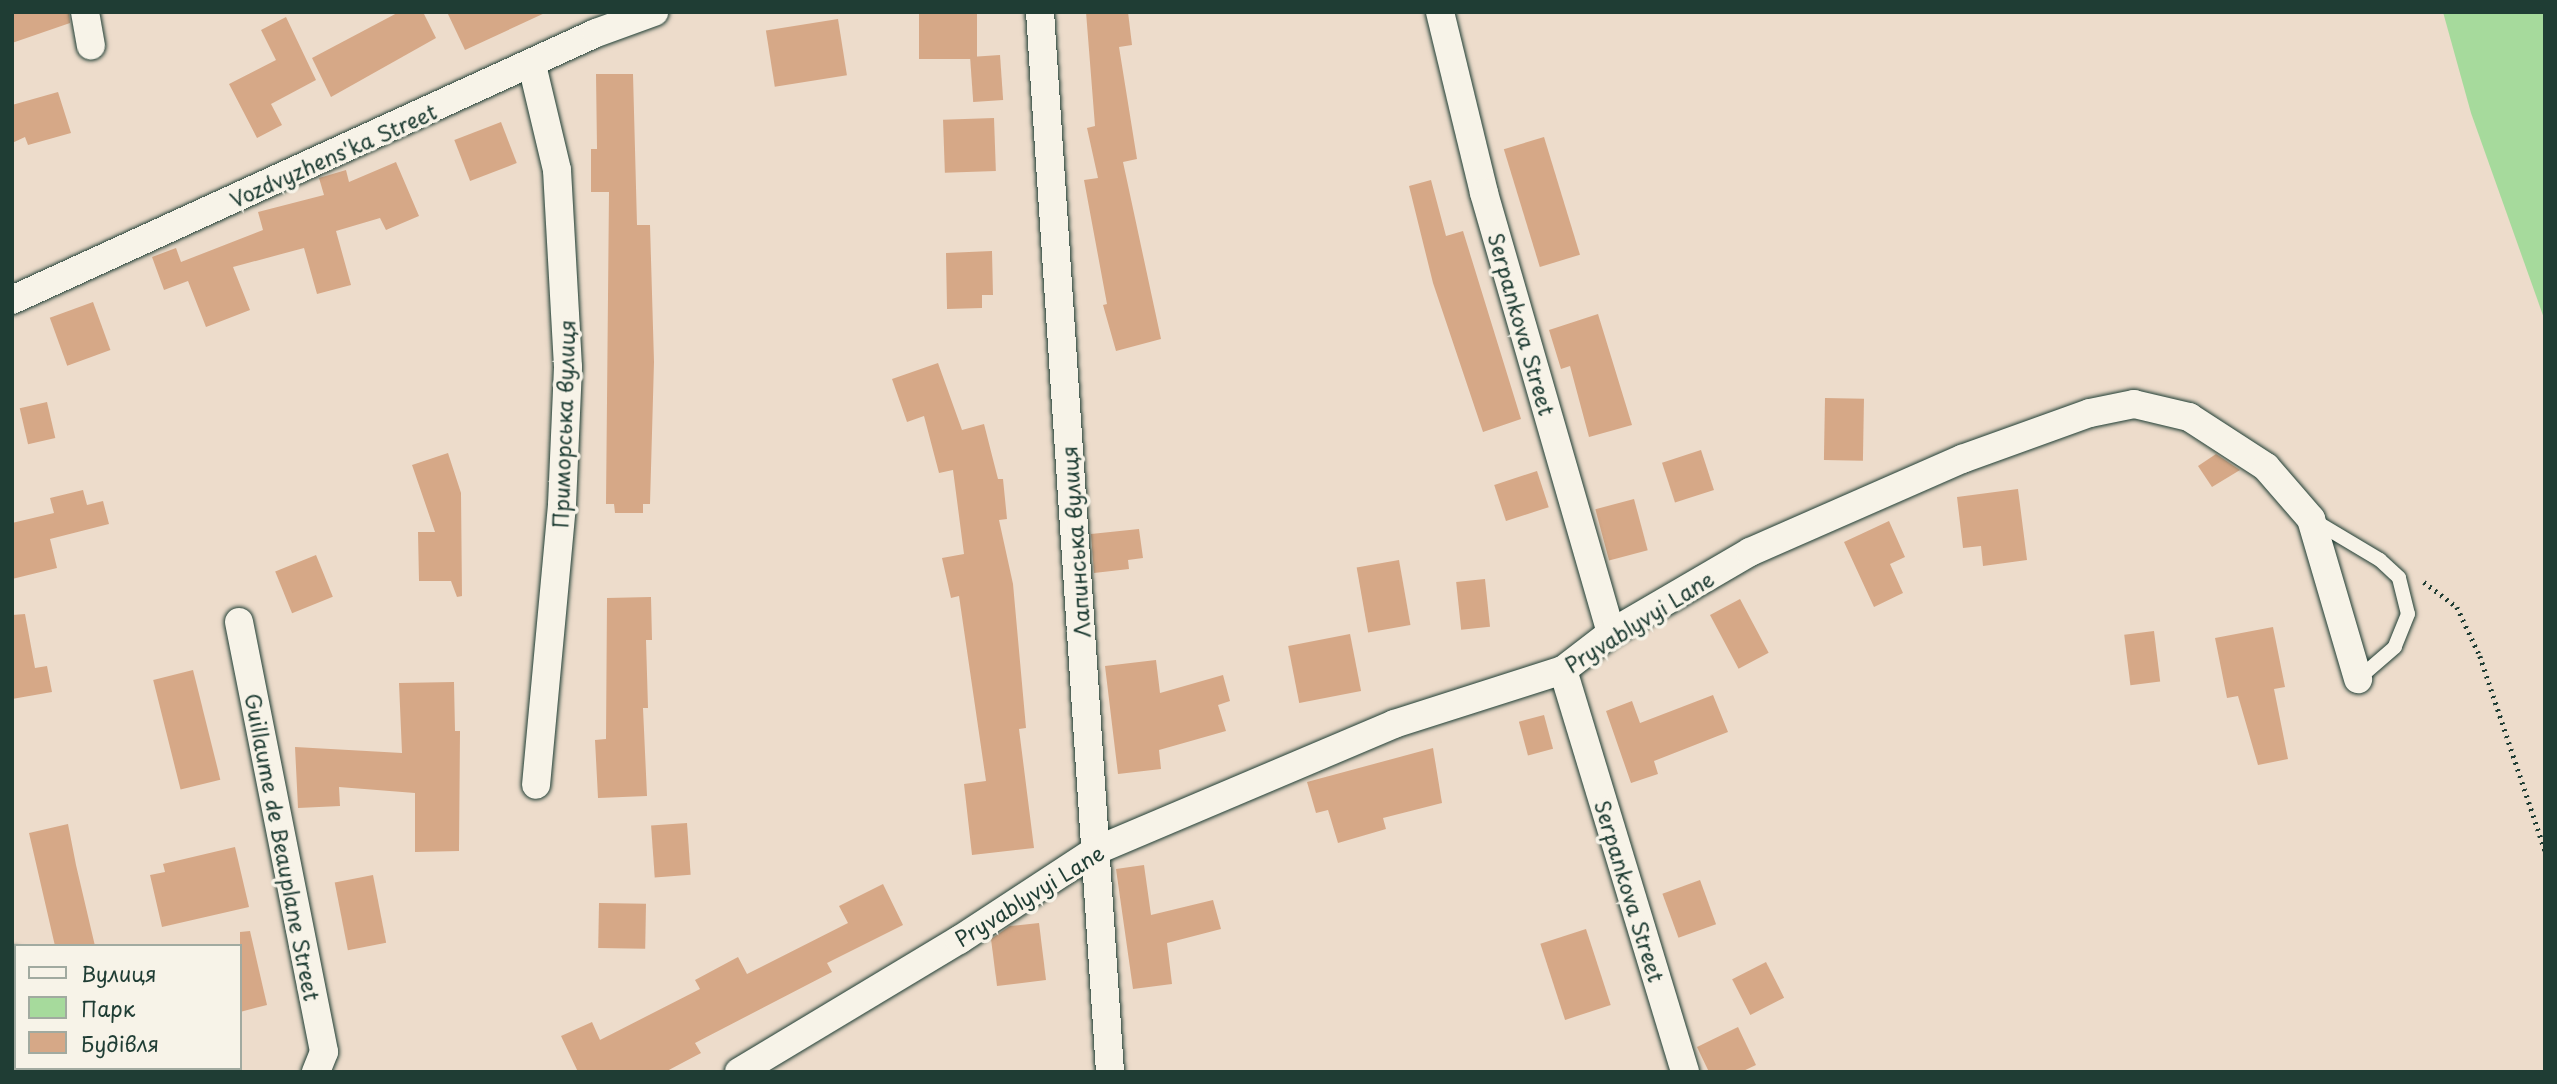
<!DOCTYPE html>
<html>
<head>
<meta charset="utf-8">
<style>
  body { margin:0 }
  #map { position:relative; width:2557px; height:1084px; overflow:hidden; background:#eddccb; font-family:"Playpen Sans",sans-serif }
  div>[style] { position:absolute }
  [style*='--x'] { left:calc(var(--x)*1px); top:calc(var(--y)*1px); width:calc(var(--w)*1px); rotate:calc(var(--a)*1deg) }
  .green>* { inset:0; background:#a6da9c }
  .building>* { inset:0; background:#d6a887; transform-origin:0 0 }
  .path>* { height:4.5px; margin-top:-2.25px; transform-origin:0; background:repeating-linear-gradient(90deg,#1f3d34 0 2px,transparent 0 7px) }
  .roads { filter:drop-shadow(0 0 2px #1f3d34) drop-shadow(0 0 2px #1f3d34) }
  .service>* { height:14px; margin:-7px; padding:0 7px; transform-origin:7px; border-radius:7px; background:#f7f3e8 }
  .minor>* { height:28px; margin:-14px; padding:0 14px; transform-origin:14px; border-radius:14px; background:#f7f3e8 }
  span { translate:-50% -50%; white-space:nowrap; text-align:center; line-height:1.15; -webkit-text-stroke:7px #f7f3e8; paint-order:stroke }
  .street-label { font-size:21px; color:#1f3d34 }
  .frame { position:absolute; inset:0; border:14px solid #1f3d34; pointer-events:none }
  .legend { position:absolute; left:14px; top:944px; width:228px; height:126px; box-sizing:border-box; background:#f7f3e8; border:2px solid #a1aaa0; margin:0; padding:9px 12px; list-style:none; font-size:21px; color:#1f3d34 }
  .legend li { display:flex; align-items:center; gap:14px; height:35px }
  .legend b { width:35px; border:2px solid #a1aaa0 }
</style>
</head>
<body>
<div id="map">
  <div class="green">
    <div style="clip-path:polygon(2443px 12px,2545px 12px,2545px 321px,2471px 113px)"></div>
  </div>
  <div class="building">
    <div style="clip-path:polygon(12px 12px,69px 12px,70px 23px,12px 43px)"></div>
    <div style="clip-path:polygon(399px 12px,423px 12px,436px 38px,331px 97px,312px 58px)"></div>
    <div style="clip-path:polygon(447px 12px,547px 12px,465px 50px)"></div>
    <div style="left:919px;top:12px;width:58px;height:47px"></div>
    <div style="clip-path:polygon(1086px 12px,1128px 12px,1132px 45px,1119px 47px,1137px 159px,1123px 162px,1161px 339px,1116px 351px,1103px 305px,1107px 304px,1084px 180px,1098px 178px,1087px 128px,1095px 126px)"></div>
    <div style="clip-path:polygon(286px 17px,316px 80px,271px 104px,282px 125px,257px 138px,229px 84px,276px 60px,261px 30px)"></div>
    <div style="left:838px;top:19px;width:57px;height:73px;rotate:81deg"></div>
    <div style="left:1000px;top:55px;width:45px;height:30px;rotate:86deg"></div>
    <div style="clip-path:polygon(596px 74px,633px 74px,637px 225px,650px 225px,654px 362px,650px 504px,643px 504px,643px 513px,615px 513px,614px 504px,606px 504px,609px 192px,591px 192px,591px 149px,597px 149px)"></div>
    <div style="clip-path:polygon(58px 92px,71px 133px,28px 145px,25px 137px,12px 143px,12px 105px)"></div>
    <div style="left:994px;top:118px;width:53px;height:51px;rotate:88deg"></div>
    <div style="left:501px;top:122px;width:44px;height:50px;rotate:69deg"></div>
    <div style="left:1544px;top:137px;width:123px;height:42px;rotate:73deg"></div>
    <div style="clip-path:polygon(396px 162px,419px 216px,386px 230px,380px 218px,336px 231px,351px 285px,317px 294px,304px 248px,233px 267px,250px 310px,206px 327px,188px 281px,164px 290px,152px 257px,176px 248px,181px 262px,263px 230px,258px 212px,324px 195px,319px 178px,346px 170px,349px 182px)"></div>
    <div style="clip-path:polygon(1431px 180px,1446px 236px,1463px 231px,1521px 419px,1483px 432px,1433px 283px,1409px 186px)"></div>
    <div style="clip-path:polygon(992px 251px,993px 295px,982px 295px,982px 308px,947px 309px,946px 253px)"></div>
    <div style="left:93px;top:302px;width:51px;height:46px;rotate:70deg"></div>
    <div style="clip-path:polygon(1598px 314px,1632px 425px,1589px 437px,1570px 366px,1561px 369px,1549px 330px)"></div>
    <div style="clip-path:polygon(938px 363px,962px 430px,984px 424px,998px 479px,1003px 479px,1007px 519px,999px 520px,1013px 584px,1026px 728px,1019px 729px,1034px 848px,972px 855px,964px 784px,986px 781px,959px 596px,951px 598px,942px 558px,964px 554px,953px 470px,939px 473px,924px 416px,907px 422px,892px 379px)"></div>
    <div style="left:1825px;top:398px;width:39px;height:62px;rotate:1deg"></div>
    <div style="left:47px;top:402px;width:37px;height:28px;rotate:77deg"></div>
    <div style="left:1701px;top:450px;width:42px;height:41px;rotate:72deg"></div>
    <div style="clip-path:polygon(448px 453px,461px 493px,462px 596px,457px 597px,451px 581px,419px 581px,418px 532px,435px 532px,412px 465px)"></div>
    <div style="clip-path:polygon(2216px 454px,2240px 470px,2212px 487px,2198px 466px)"></div>
    <div style="left:1537px;top:471px;width:38px;height:45px;rotate:72deg"></div>
    <div style="clip-path:polygon(2018px 489px,2027px 560px,1983px 566px,1981px 546px,1963px 548px,1957px 497px)"></div>
    <div style="clip-path:polygon(83px 490px,87px 505px,103px 501px,109px 524px,50px 539px,57px 568px,12px 579px,12px 523px,54px 513px,50px 498px)"></div>
    <div style="left:1634px;top:499px;width:53px;height:40px;rotate:75deg"></div>
    <div style="clip-path:polygon(1889px 521px,1905px 557px,1890px 564px,1903px 593px,1874px 607px,1844px 542px)"></div>
    <div style="clip-path:polygon(1139px 529px,1143px 558px,1128px 560px,1129px 569px,1094px 573px,1091px 534px)"></div>
    <div style="left:316px;top:555px;width:45px;height:44px;rotate:68deg"></div>
    <div style="left:1399px;top:560px;width:66px;height:43px;rotate:80deg"></div>
    <div style="left:1485px;top:579px;width:48px;height:29px;rotate:84deg"></div>
    <div style="clip-path:polygon(651px 597px,652px 640px,646px 640px,648px 708px,643px 708px,647px 796px,598px 798px,595px 740px,606px 739px,607px 598px)"></div>
    <div style="left:1740px;top:599px;width:61px;height:34px;rotate:62deg"></div>
    <div style="clip-path:polygon(25px 614px,35px 668px,47px 666px,52px 692px,12px 699px,12px 615px)"></div>
    <div style="clip-path:polygon(2273px 627px,2285px 687px,2274px 689px,2288px 759px,2258px 765px,2238px 696px,2227px 698px,2215px 638px)"></div>
    <div style="left:2154px;top:631px;width:51px;height:30px;rotate:83deg"></div>
    <div style="left:1350px;top:634px;width:58px;height:63px;rotate:79deg"></div>
    <div style="clip-path:polygon(1156px 660px,1160px 693px,1223px 675px,1230px 701px,1218px 705px,1226px 731px,1159px 750px,1161px 769px,1118px 774px,1105px 666px)"></div>
    <div style="left:193px;top:670px;width:113px;height:41px;rotate:76deg"></div>
    <div style="clip-path:polygon(454px 682px,455px 731px,460px 731px,459px 851px,415px 852px,415px 793px,339px 787px,340px 806px,298px 808px,295px 747px,402px 753px,399px 683px)"></div>
    <div style="clip-path:polygon(1713px 695px,1728px 732px,1654px 761px,1658px 774px,1631px 783px,1606px 711px,1632px 701px,1640px 723px)"></div>
    <div style="left:1544px;top:715px;width:35px;height:26px;rotate:75deg"></div>
    <div style="clip-path:polygon(1433px 748px,1442px 803px,1383px 818px,1386px 829px,1338px 843px,1328px 810px,1316px 813px,1307px 782px)"></div>
    <div style="left:687px;top:823px;width:52px;height:36px;rotate:86deg"></div>
    <div style="clip-path:polygon(68px 824px,76px 865px,95px 946px,55px 946px,29px 833px)"></div>
    <div style="clip-path:polygon(235px 847px,249px 907px,162px 927px,150px 875px,165px 872px,163px 864px)"></div>
    <div style="clip-path:polygon(1144px 865px,1151px 915px,1213px 900px,1221px 929px,1167px 943px,1172px 984px,1133px 989px,1116px 869px)"></div>
    <div style="left:373px;top:875px;width:69px;height:39px;rotate:79deg"></div>
    <div style="left:1700px;top:880px;width:47px;height:40px;rotate:70deg"></div>
    <div style="clip-path:polygon(883px 884px,903px 925px,827px 963px,832px 972px,695px 1043px,701px 1053px,665px 1072px,578px 1072px,561px 1036px,592px 1022px,600px 1040px,700px 989px,695px 980px,738px 957px,747px 974px,848px 923px,839px 906px)"></div>
    <div style="left:599px;top:903px;width:47px;height:45px;rotate:1deg"></div>
    <div style="clip-path:polygon(1039px 923px,1046px 980px,997px 986px,991px 939px,1010px 926px)"></div>
    <div style="left:1586px;top:929px;width:80px;height:48px;rotate:72deg"></div>
    <div style="clip-path:polygon(250px 931px,267px 1005px,240px 1012px,240px 932px)"></div>
    <div style="left:1766px;top:962px;width:40px;height:38px;rotate:63deg"></div>
    <div style="clip-path:polygon(1738px 1027px,1756px 1065px,1741px 1072px,1709px 1072px,1697px 1047px)"></div>
  </div>
  <div class="path">
    <div style="--x:2424;--y:582;--w:41;--a:37.1"></div>
    <div style="--x:2457;--y:607;--w:54;--a:64.9"></div>
    <div style="--x:2480;--y:656;--w:205;--a:71.5"></div>
  </div>
  <div class="roads">
    <div class="service">
      <div style="--x:2313;--y:520;--w:78;--a:30.8"></div>
      <div style="--x:2380;--y:560;--w:26;--a:43"></div>
      <div style="--x:2399;--y:578;--w:37;--a:76"></div>
      <div style="--x:2408;--y:614;--w:35;--a:112"></div>
      <div style="--x:2395;--y:647;--w:49;--a:139.1"></div>
    </div>
    <div class="minor">
      <div style="--x:85;--y:12;--w:34;--a:80"></div>
      <div style="--x:1040;--y:12;--w:1062;--a:86.22"></div>
      <div style="--x:1440;--y:12;--w:186;--a:76.3"></div>
      <div style="--x:1484;--y:193;--w:458;--a:73.9"></div>
      <div style="--x:532;--y:65;--w:108;--a:76.6"></div>
      <div style="--x:557;--y:170;--w:197;--a:86.8"></div>
      <div style="--x:568;--y:367;--w:138;--a:92.5"></div>
      <div style="--x:562;--y:505;--w:281;--a:95.3"></div>
      <div style="--x:12;--y:300;--w:642;--a:-24.57"></div>
      <div style="--x:596;--y:33;--w:62;--a:-19.9"></div>
      <div style="--x:239;--y:622;--w:438;--a:78.8"></div>
      <div style="--x:324;--y:1052;--w:22;--a:112"></div>
      <div style="--x:1563;--y:670;--w:420;--a:73.1"></div>
      <div style="--x:12;--y:961;--w:15;--a:74"></div>
      <div style="--x:40;--y:1068;--w:4;--a:76"></div>
      <div style="--x:739;--y:1072;--w:257;--a:-31"></div>
      <div style="--x:959;--y:940;--w:163;--a:-33.2"></div>
      <div style="--x:1095;--y:851;--w:325;--a:-23"></div>
      <div style="--x:1394;--y:724;--w:177;--a:-17.7"></div>
      <div style="--x:1563;--y:670;--w:61;--a:-37.6"></div>
      <div style="--x:1611;--y:633;--w:161;--a:-30.2"></div>
      <div style="--x:1750;--y:552;--w:232;--a:-23.7"></div>
      <div style="--x:1962;--y:459;--w:136;--a:-19.8"></div>
      <div style="--x:2090;--y:413;--w:45;--a:-11.6"></div>
      <div style="--x:2134;--y:404;--w:57;--a:13.3"></div>
      <div style="--x:2189;--y:417;--w:92;--a:33"></div>
      <div style="--x:2266;--y:467;--w:69;--a:49.1"></div>
      <div style="--x:2311;--y:519;--w:167;--a:73.6"></div>
    </div>
  </div>
  <div class="street-label">
    <span style="left:333px;top:155px;rotate:-24deg">Vozdvyzhens'ka Street</span>
    <span style="left:1522px;top:324px;rotate:74deg">Serpankova Street</span>
    <span style="left:563px;top:424px;rotate:-88deg">Приморська вулиця</span>
    <span style="left:1075px;top:542px;rotate:-94deg">Лапинська вулиця</span>
    <span style="left:1639px;top:621px;rotate:-32deg">Pryvablyvyi Lane</span>
    <span style="left:283px;top:847px;rotate:79deg">Guillaume de Beauplane Street</span>
    <span style="left:1630px;top:891px;rotate:73deg">Serpankova Street</span>
    <span style="left:1029px;top:895px;rotate:-32deg">Pryvablyvyi Lane</span>
  </div>
  <div class="frame"></div>
  <ul class="legend">
  <li><b style="height:9px;background:#f7f3e8"></b>Вулиця</li>
  <li><b style="height:19px;background:#a6da9c"></b>Парк</li>
  <li><b style="height:19px;background:#d6a887"></b>Будівля</li>
  </ul>
</div>
</body>
</html>
